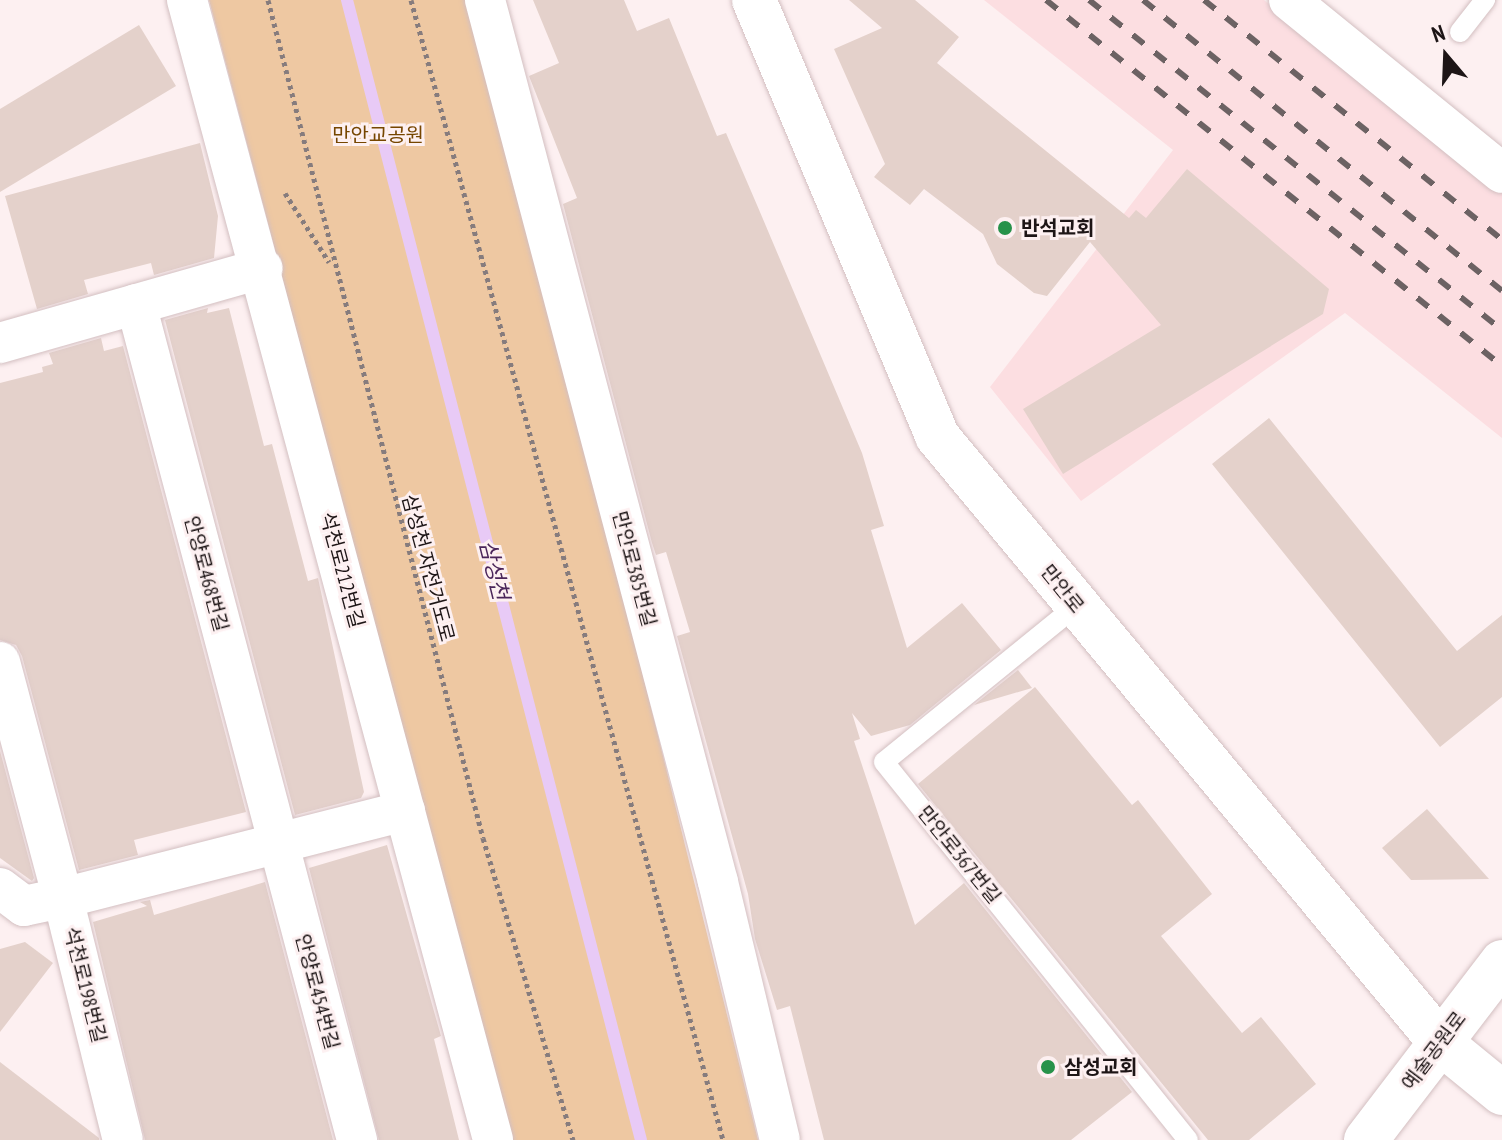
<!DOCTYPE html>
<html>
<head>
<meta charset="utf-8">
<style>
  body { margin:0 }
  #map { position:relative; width:1502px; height:1140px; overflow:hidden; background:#fdf0f1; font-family:"PT Sans Narrow","Noto Sans KR",sans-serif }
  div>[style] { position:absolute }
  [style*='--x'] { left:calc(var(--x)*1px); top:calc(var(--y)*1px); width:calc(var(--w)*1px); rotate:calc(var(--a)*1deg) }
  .built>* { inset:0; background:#fcdee1 }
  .green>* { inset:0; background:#eec8a2 }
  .stream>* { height:12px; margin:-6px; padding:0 6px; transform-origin:6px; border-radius:6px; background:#e8caf6 }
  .building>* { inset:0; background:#e4d1cb }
  .path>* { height:5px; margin-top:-2.5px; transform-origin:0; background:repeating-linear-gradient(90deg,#867c7d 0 4px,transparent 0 8px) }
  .roads { filter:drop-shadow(0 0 2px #d3bfc1) drop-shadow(0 0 2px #d3bfc1) }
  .service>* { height:20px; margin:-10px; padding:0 10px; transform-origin:10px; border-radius:10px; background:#fff }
  .minor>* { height:40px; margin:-20px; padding:0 20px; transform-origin:20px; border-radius:20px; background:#fff }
  .tertiary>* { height:44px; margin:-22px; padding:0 22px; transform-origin:22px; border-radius:22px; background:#fff }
  .rail>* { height:6px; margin-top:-3px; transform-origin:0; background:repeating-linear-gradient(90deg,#6c6263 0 14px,transparent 0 28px) }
  .dots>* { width:22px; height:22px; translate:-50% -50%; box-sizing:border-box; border:4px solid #fdf0f1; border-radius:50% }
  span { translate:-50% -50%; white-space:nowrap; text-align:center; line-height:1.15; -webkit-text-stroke:6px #fdf0f1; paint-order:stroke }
  .park-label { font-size:20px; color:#764600 }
  .poi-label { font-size:20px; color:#1d1516; font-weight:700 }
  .left { translate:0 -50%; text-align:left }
  .street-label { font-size:20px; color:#1d1516 }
  .water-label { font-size:22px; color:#4b255a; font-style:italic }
  .north { position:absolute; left:1406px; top:16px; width:80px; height:80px; -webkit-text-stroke:6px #fdf0f1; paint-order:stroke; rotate:341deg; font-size:22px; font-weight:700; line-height:32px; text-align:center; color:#1d1516 }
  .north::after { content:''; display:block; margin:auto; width:28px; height:36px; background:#1d1516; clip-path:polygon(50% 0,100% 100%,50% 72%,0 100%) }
</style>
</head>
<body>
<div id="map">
  <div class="built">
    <div style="clip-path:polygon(984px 0,1264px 0,1502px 191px,1502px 438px,1345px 313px,1081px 501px,990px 387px,1173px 150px)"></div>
  </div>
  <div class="green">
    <div style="clip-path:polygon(209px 0,476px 0,758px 1140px,510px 1140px)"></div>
  </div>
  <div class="stream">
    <div style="--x:347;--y:0;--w:1177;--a:75.54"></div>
  </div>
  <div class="building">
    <div style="clip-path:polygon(533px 0,624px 0,637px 31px,669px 18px,717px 136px,726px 133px,757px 205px,862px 453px,884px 526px,871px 530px,907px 648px,962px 603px,1001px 650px,910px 725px,871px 736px,852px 713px,860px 739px,854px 741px,915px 925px,964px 883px,1132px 1092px,1071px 1140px,824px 1140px,790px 1006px,777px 1010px,755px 939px,748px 894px,677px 636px,690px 632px,666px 552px,656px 555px,652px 543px,563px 204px,577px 198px,529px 76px,559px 63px)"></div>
    <div style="clip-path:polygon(849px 0,915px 0,959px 37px,937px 63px,1129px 218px,1136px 210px,1146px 218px,1187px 169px,1329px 289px,1323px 314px,1063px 474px,1023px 409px,1161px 325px,1090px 242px,1047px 296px,1034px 293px,997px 264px,983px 234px,924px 189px,910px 205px,874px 177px,885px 164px,834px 49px,882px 28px)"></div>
    <div style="clip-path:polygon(139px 25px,176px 86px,0 192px,0 109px)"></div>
    <div style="clip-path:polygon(200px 143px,218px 216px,214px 258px,154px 275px,151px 263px,84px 280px,88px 294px,37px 309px,5px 196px)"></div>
    <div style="clip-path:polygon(208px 308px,207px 313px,229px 308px,264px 446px,272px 444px,308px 581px,318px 578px,364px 792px,361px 798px,295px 815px,165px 320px)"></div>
    <div style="clip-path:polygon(101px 338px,104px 351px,123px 346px,246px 812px,134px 840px,138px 855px,79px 870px,22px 656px,16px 645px,0 640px,0 383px,43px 372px,42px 367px,53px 364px,49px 353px)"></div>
    <div style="clip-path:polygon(1269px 418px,1457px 651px,1502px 615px,1502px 697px,1440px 747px,1212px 464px)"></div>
    <div style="clip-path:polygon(1018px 670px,1032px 688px,974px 705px)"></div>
    <div style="clip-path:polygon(1035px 687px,1132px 805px,1138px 800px,1212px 894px,1161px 936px,1242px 1033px,1261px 1017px,1316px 1084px,1249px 1140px,1208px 1140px,918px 784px)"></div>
    <div style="clip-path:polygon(0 751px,34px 878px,32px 881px,0 858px)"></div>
    <div style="clip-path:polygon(1427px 809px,1489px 879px,1411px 880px,1382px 848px)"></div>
    <div style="clip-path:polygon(387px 845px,441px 1036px,434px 1039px,459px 1140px,379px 1140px,309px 868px)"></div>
    <div style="clip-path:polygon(265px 882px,333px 1140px,145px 1140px,93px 922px,147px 906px,140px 902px,150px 900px,154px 915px)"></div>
    <div style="clip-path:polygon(25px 942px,53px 963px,0 1032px,0 949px)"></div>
    <div style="clip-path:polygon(0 1062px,99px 1138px,99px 1140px,0 1140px)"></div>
  </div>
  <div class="path">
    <div style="--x:268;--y:0;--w:865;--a:75.61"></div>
    <div style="--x:483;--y:838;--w:315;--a:73.4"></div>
    <div style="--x:411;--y:0;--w:1182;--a:74.69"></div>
    <div style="--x:285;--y:193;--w:82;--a:57.5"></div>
  </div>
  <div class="roads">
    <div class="service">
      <div style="--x:1460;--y:32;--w:41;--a:-52"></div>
      <div style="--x:1076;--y:606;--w:247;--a:140.9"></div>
      <div style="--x:884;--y:762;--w:485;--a:51.2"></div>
    </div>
    <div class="minor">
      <div style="--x:187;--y:0;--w:1180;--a:74.97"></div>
      <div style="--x:485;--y:0;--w:912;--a:75.2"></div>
      <div style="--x:718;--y:882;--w:265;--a:76.5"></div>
      <div style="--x:1289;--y:0;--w:274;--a:39.1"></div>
      <div style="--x:136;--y:304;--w:865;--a:75.19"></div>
      <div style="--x:0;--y:343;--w:273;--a:-15.9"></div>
      <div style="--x:0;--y:662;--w:244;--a:75.1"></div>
      <div style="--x:63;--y:898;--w:353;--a:-14.3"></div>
      <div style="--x:0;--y:888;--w:30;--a:37"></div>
      <div style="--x:24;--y:906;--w:40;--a:-12"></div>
      <div style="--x:63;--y:898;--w:249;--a:76.1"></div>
    </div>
    <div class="tertiary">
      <div style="--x:754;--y:0;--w:473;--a:67.2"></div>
      <div style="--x:937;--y:436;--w:789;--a:50.3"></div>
      <div style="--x:1441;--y:1043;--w:79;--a:39.3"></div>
      <div style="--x:1366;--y:1140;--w:224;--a:-52.6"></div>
    </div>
  </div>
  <div class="rail">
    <div style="--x:1046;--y:0;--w:585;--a:38.75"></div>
    <div style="--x:1089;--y:0;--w:529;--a:38.63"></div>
    <div style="--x:1143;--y:0;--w:462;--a:39"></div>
    <div style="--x:1204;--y:0;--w:383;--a:38.8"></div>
  </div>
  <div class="dots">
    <div style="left:1005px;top:228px;background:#27924a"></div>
    <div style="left:1048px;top:1067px;background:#27924a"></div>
  </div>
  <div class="park-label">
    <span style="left:378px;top:135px">만안교공원</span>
  </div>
  <div class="poi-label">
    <span class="left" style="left:1021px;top:228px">반석교회</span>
    <span class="left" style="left:1064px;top:1067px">삼성교회</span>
  </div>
  <div class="street-label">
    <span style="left:428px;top:568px;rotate:75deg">삼성천 자전거도로</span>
    <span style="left:634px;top:569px;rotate:75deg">만안로385번길</span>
    <span style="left:342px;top:570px;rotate:75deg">석천로212번길</span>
    <span style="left:206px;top:574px;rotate:75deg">안양로468번길</span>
    <span style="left:1062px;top:589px;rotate:51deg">만안로</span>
    <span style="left:959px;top:855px;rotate:51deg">만안로367번길</span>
    <span style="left:85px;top:985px;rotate:76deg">석천로198번길</span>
    <span style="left:317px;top:992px;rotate:75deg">안양로454번길</span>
    <span style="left:1434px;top:1051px;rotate:-53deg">예술공원로</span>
  </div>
  <div class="water-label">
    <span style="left:494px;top:570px;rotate:76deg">삼성천</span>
  </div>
  <div class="north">N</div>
</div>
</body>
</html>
